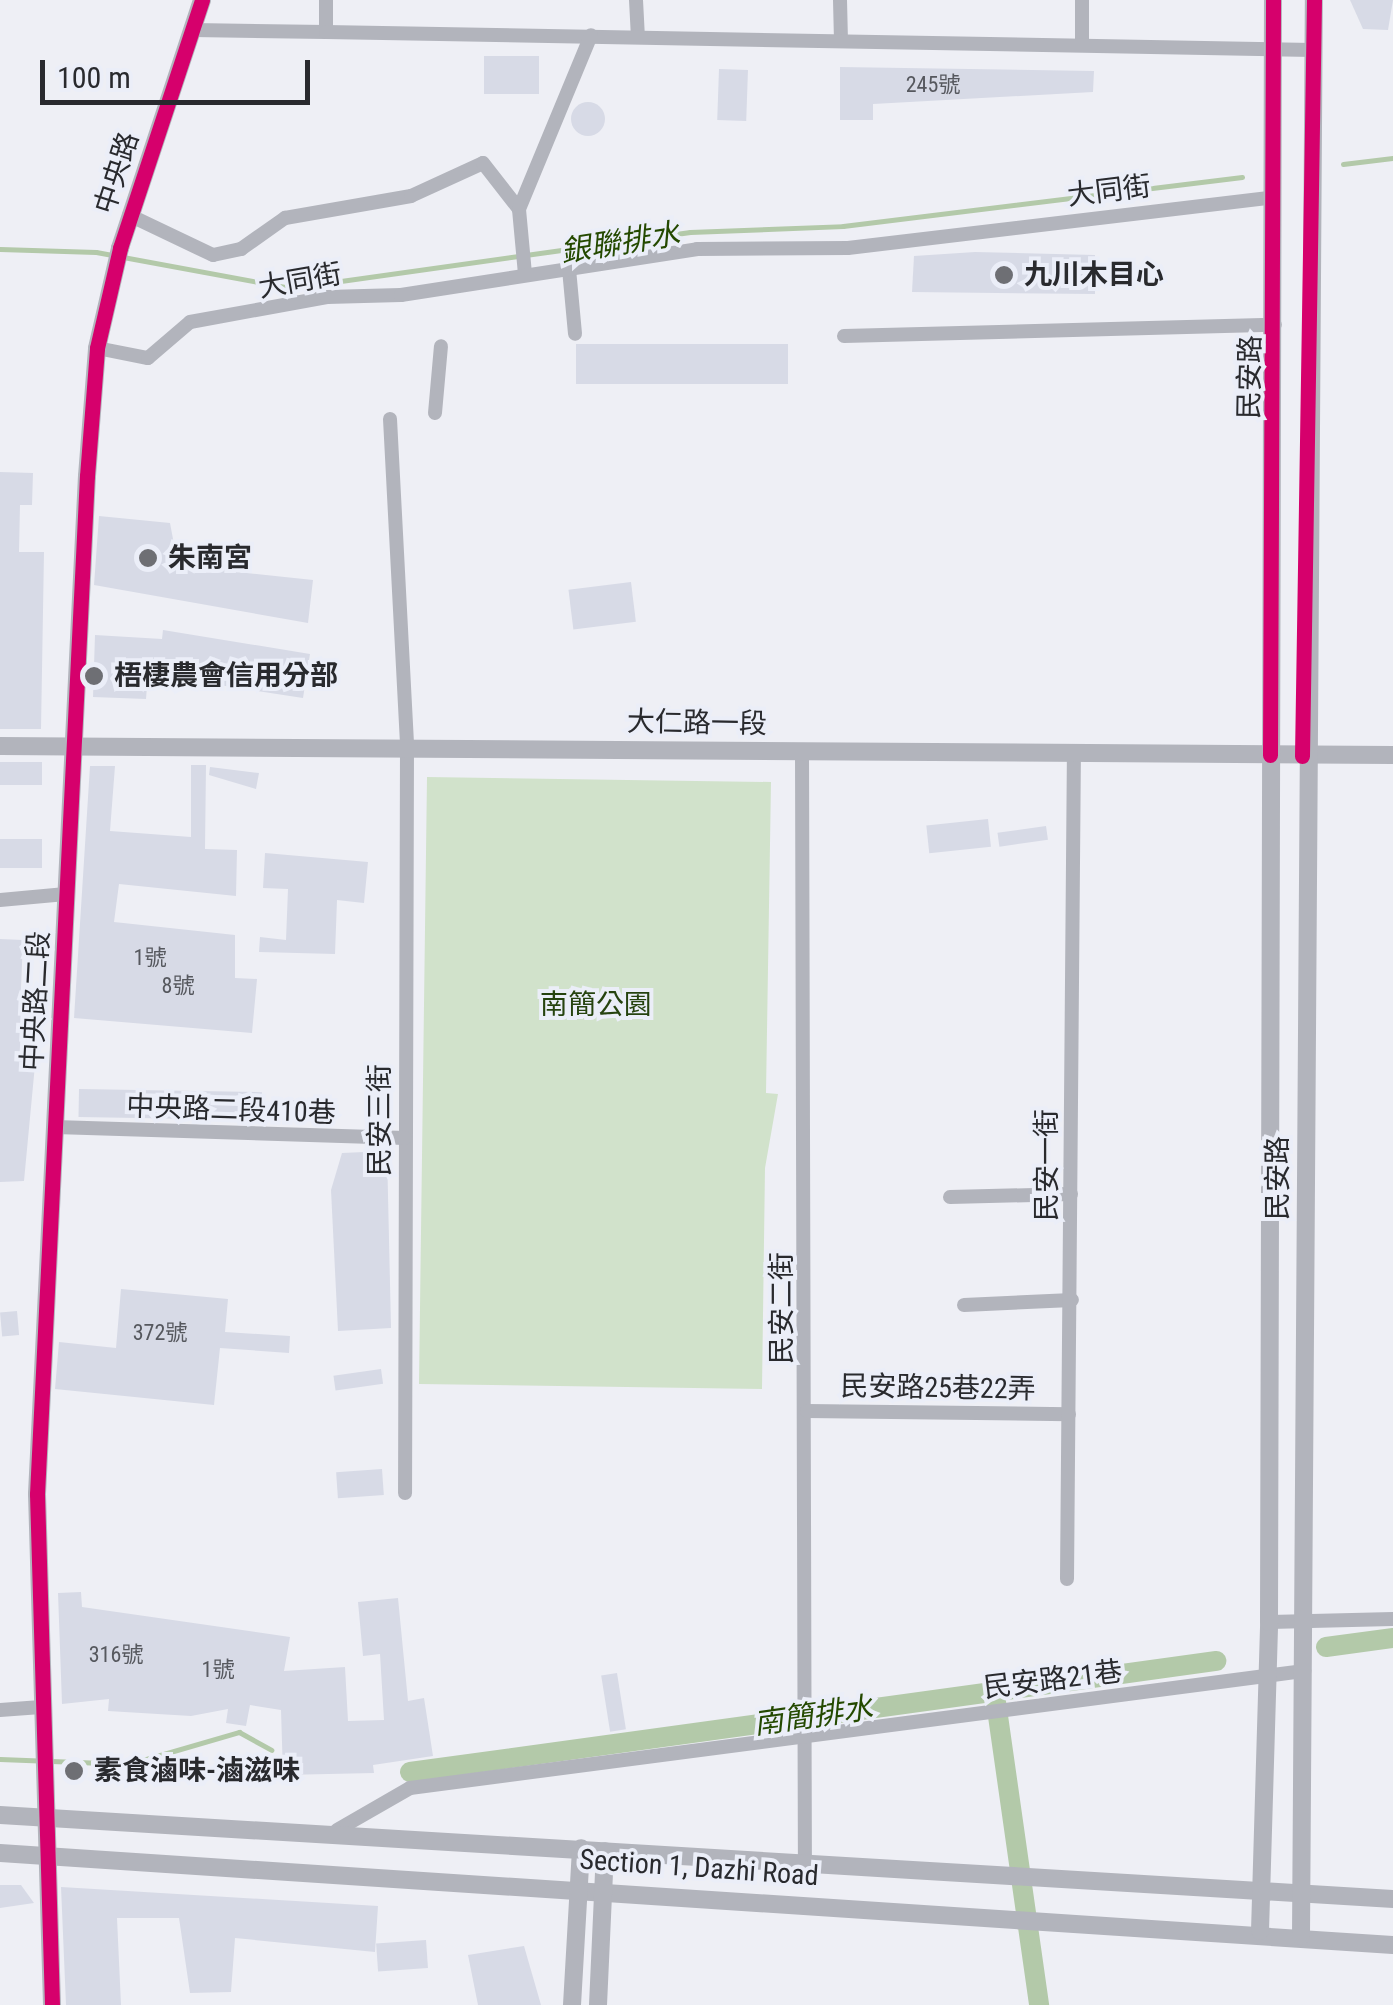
<!DOCTYPE html>
<html>
<head>
<meta charset="utf-8">
<style>
  body { margin:0 }
  #map { position:relative; width:1393px; height:2005px; overflow:hidden; background:#eeeff5; font-family:"Roboto Condensed","Noto Sans TC",sans-serif }
  div>[style] { position:absolute }
  [style*='--x'] { left:calc(var(--x)*1px); top:calc(var(--y)*1px); width:calc(var(--w)*1px); rotate:calc(var(--a)*1deg) }
  .green>* { inset:0; background:#d1e2cb }
  .stream>* { height:5px; margin:-2.5px; padding:0 2.5px; transform-origin:2.5px; border-radius:2.5px; background:#b3c9a9 }
  .canal>* { height:20px; margin:-10px; padding:0 10px; transform-origin:10px; border-radius:10px; background:#b3c9a9 }
  .building>* { inset:0; background:#d7dae6; transform-origin:0 0 }
  .round { border-radius:50% }
  .minor>* { height:14px; margin:-7px; padding:0 7px; transform-origin:7px; border-radius:7px; background:#b2b4bc }
  .tertiary>* { height:18px; margin:-9px; padding:0 9px; transform-origin:9px; border-radius:9px; background:#b2b4bc }
  .cycleway>* { height:15px; margin:-7.5px; padding:0 7.5px; transform-origin:7.5px; border-radius:7.5px; background:#d6006c }
  .dots>* { width:28px; height:28px; translate:-50% -50%; box-sizing:border-box; border:5px solid #ebeef8; border-radius:50% }
  span { translate:-50% -50%; white-space:nowrap; text-align:center; line-height:1.15; -webkit-text-stroke:8px #ebeef8; paint-order:stroke }
  .number-label { font-size:22px; color:#56585e }
  .number-label span { -webkit-text-stroke-width:0 }
  .street-label { font-size:28px; color:#292a2e }
  .poi-label { font-size:28px; color:#292a2e; font-weight:700 }
  .left { translate:0 -50%; text-align:left }
  .park-label { font-size:28px; color:#26430f }
  .water-label { font-size:30px; color:#244900; font-style:italic }
  .scale { position:absolute; left:40px; top:60px; width:270px; height:45px; box-sizing:border-box; border:5px solid #292a2e; border-top:0; padding-left:12px; font-size:30px; line-height:35px; white-space:nowrap; color:#292a2e; -webkit-text-stroke:8px #ebeef8; paint-order:stroke }
</style>
</head>
<body>
<div id="map">
  <div class="green">
    <div style="clip-path:polygon(427px 777px,771px 782px,766px 1093px,778px 1094px,765px 1168px,762px 1389px,419px 1384px)"></div>
  </div>
  <div class="stream">
    <div style="--x:1343;--y:164;--w:50;--a:-6.8"></div>
    <div style="--x:0;--y:249;--w:96;--a:1.8"></div>
    <div style="--x:96;--y:252;--w:198;--a:10.5"></div>
    <div style="--x:291;--y:288;--w:403;--a:-8"></div>
    <div style="--x:690;--y:232;--w:153;--a:-2.2"></div>
    <div style="--x:843;--y:226;--w:402;--a:-7"></div>
    <div style="--x:0;--y:1759;--w:129;--a:2.2"></div>
    <div style="--x:129;--y:1764;--w:115;--a:-16.2"></div>
    <div style="--x:239;--y:1732;--w:37;--a:29"></div>
  </div>
  <div class="canal">
    <div style="--x:1326;--y:1647;--w:68;--a:-7.7"></div>
    <div style="--x:995;--y:1695;--w:313;--a:81.9"></div>
    <div style="--x:410;--y:1772;--w:814;--a:-7.84"></div>
  </div>
  <div class="building">
    <div style="clip-path:polygon(1350px 0,1393px 0,1388px 30px,1363px 29px)"></div>
    <div style="left:484px;top:56px;width:55px;height:38px"></div>
    <div style="clip-path:polygon(840px 67px,1094px 71px,1093px 92px,873px 104px,873px 120px,840px 120px)"></div>
    <div style="left:719px;top:69px;width:29px;height:51px;rotate:2deg"></div>
    <div class="round" style="left:571px;top:102px;width:34px;height:34px"></div>
    <div style="clip-path:polygon(975px 252px,1095px 255px,1095px 294px,912px 292px,914px 256px)"></div>
    <div style="left:576px;top:344px;width:212px;height:40px"></div>
    <div style="clip-path:polygon(0 472px,33px 473px,32px 505px,20px 505px,19px 552px,44px 552px,41px 729px,0 729px)"></div>
    <div style="clip-path:polygon(99px 516px,170px 523px,176px 555px,226px 560px,227px 571px,313px 580px,308px 623px,94px 585px)"></div>
    <div style="left:631px;top:582px;width:40px;height:63px;rotate:83deg"></div>
    <div style="clip-path:polygon(163px 630px,310px 654px,303px 698px,148px 674px,146px 699px,93px 697px,95px 635px,162px 639px)"></div>
    <div style="left:0;top:762px;width:42px;height:23px"></div>
    <div style="clip-path:polygon(191px 765px,206px 765px,205px 849px,237px 850px,236px 896px,119px 884px,114px 922px,235px 935px,235px 978px,257px 979px,252px 1033px,74px 1018px,90px 766px,115px 766px,110px 831px,191px 837px)"></div>
    <div style="clip-path:polygon(210px 767px,259px 773px,256px 789px,209px 775px)"></div>
    <div style="left:988px;top:819px;width:28px;height:62px;rotate:84deg"></div>
    <div style="left:1046px;top:826px;width:14px;height:49px;rotate:82deg"></div>
    <div style="left:0;top:839px;width:42px;height:29px"></div>
    <div style="clip-path:polygon(265px 853px,368px 862px,364px 903px,337px 900px,335px 954px,259px 952px,260px 937px,286px 940px,288px 889px,263px 888px)"></div>
    <div style="clip-path:polygon(0 939px,23px 940px,20px 1013px,40px 1012px,24px 1181px,0 1182px)"></div>
    <div style="left:79px;top:1089px;width:183px;height:28px;rotate:1deg"></div>
    <div style="left:312px;top:1100px;width:20px;height:22px;rotate:90deg"></div>
    <div style="clip-path:polygon(387px 1151px,391px 1328px,338px 1331px,331px 1190px,342px 1153px)"></div>
    <div style="clip-path:polygon(121px 1289px,228px 1299px,225px 1332px,290px 1336px,289px 1353px,220px 1348px,214px 1405px,55px 1389px,59px 1342px,116px 1348px)"></div>
    <div style="left:17px;top:1311px;width:24px;height:17px;rotate:85deg"></div>
    <div style="left:381px;top:1369px;width:15px;height:48px;rotate:82deg"></div>
    <div style="left:382px;top:1469px;width:26px;height:46px;rotate:86deg"></div>
    <div style="clip-path:polygon(81px 1592px,82px 1607px,290px 1637px,284px 1671px,345px 1667px,348px 1721px,384px 1720px,380px 1654px,363px 1656px,358px 1602px,398px 1598px,408px 1701px,424px 1698px,433px 1756px,373px 1765px,374px 1773px,283px 1775px,281px 1710px,250px 1705px,246px 1726px,226px 1723px,228px 1709px,191px 1716px,108px 1711px,109px 1699px,62px 1704px,58px 1593px)"></div>
    <div style="left:617px;top:1673px;width:57px;height:16px;rotate:81deg"></div>
    <div style="clip-path:polygon(0 1885px,21px 1885px,34px 1903px,0 1908px)"></div>
    <div style="clip-path:polygon(61px 1887px,378px 1906px,375px 1952px,235px 1938px,231px 1992px,190px 1993px,179px 1918px,117px 1918px,121px 2005px,66px 2005px)"></div>
    <div style="left:426px;top:1940px;width:28px;height:50px;rotate:86deg"></div>
    <div style="clip-path:polygon(524px 1946px,541px 2005px,478px 2005px,468px 1955px)"></div>
  </div>
  <div class="minor">
    <div style="--x:636;--y:0;--w:37;--a:87"></div>
    <div style="--x:840;--y:0;--w:41;--a:88.6"></div>
    <div style="--x:1082;--y:0;--w:45;--a:90"></div>
    <div style="--x:193;--y:30;--w:133;--a:0.9"></div>
    <div style="--x:326;--y:32;--w:32;--a:-90"></div>
    <div style="--x:326;--y:32;--w:987;--a:1.04"></div>
    <div style="--x:129;--y:215;--w:93;--a:25.5"></div>
    <div style="--x:213;--y:255;--w:29;--a:-12"></div>
    <div style="--x:241;--y:249;--w:54;--a:-35.2"></div>
    <div style="--x:285;--y:218;--w:128;--a:-9.9"></div>
    <div style="--x:411;--y:196;--w:79;--a:-24.6"></div>
    <div style="--x:483;--y:163;--w:58;--a:52"></div>
    <div style="--x:569;--y:269;--w:65;--a:84.7"></div>
    <div style="--x:525;--y:274;--w:65;--a:-95.3"></div>
    <div style="--x:519;--y:209;--w:188;--a:-67.5"></div>
    <div style="--x:844;--y:336;--w:431;--a:-1.5"></div>
    <div style="--x:97;--y:348;--w:52;--a:11.1"></div>
    <div style="--x:148;--y:358;--w:55;--a:-40.6"></div>
    <div style="--x:190;--y:322;--w:139;--a:-10.3"></div>
    <div style="--x:327;--y:297;--w:74;--a:-1.5"></div>
    <div style="--x:401;--y:295;--w:300;--a:-8.8"></div>
    <div style="--x:697;--y:249;--w:151;--a:-0.4"></div>
    <div style="--x:848;--y:248;--w:428;--a:-6.8"></div>
    <div style="--x:435;--y:413;--w:67;--a:-84.9"></div>
    <div style="--x:390;--y:419;--w:328;--a:87"></div>
    <div style="--x:407;--y:747;--w:746;--a:90.15"></div>
    <div style="--x:802;--y:752;--w:1111;--a:89.85"></div>
    <div style="--x:0;--y:900;--w:66;--a:-5.2"></div>
    <div style="--x:55;--y:1127;--w:350;--a:1.8"></div>
    <div style="--x:950;--y:1197;--w:121;--a:-1.4"></div>
    <div style="--x:964;--y:1305;--w:108;--a:-2.7"></div>
    <div style="--x:807;--y:1411;--w:262;--a:0.7"></div>
    <div style="--x:1067;--y:1579;--w:828;--a:-89.52"></div>
    <div style="--x:1269;--y:1622;--w:124;--a:-1.4"></div>
    <div style="--x:0;--y:1710;--w:41;--a:-4.2"></div>
    <div style="--x:337;--y:1830;--w:84;--a:-29.9"></div>
    <div style="--x:410;--y:1788;--w:902;--a:-7.46"></div>
  </div>
  <div class="tertiary">
    <div style="--x:0;--y:746;--w:1393;--a:0.37"></div>
    <div style="--x:0;--y:1815;--w:1396;--a:3.45"></div>
    <div style="--x:0;--y:1853;--w:1396;--a:3.78"></div>
    <div style="--x:1260;--y:1931;--w:309;--a:-88.3"></div>
    <div style="--x:1269;--y:1622;--w:1622;--a:-89.86"></div>
    <div style="--x:1301;--y:1936;--w:1936;--a:-89.62"></div>
    <div style="--x:52;--y:2005;--w:511;--a:-91.68"></div>
    <div style="--x:37;--y:1494;--w:1019;--a:-87.19"></div>
    <div style="--x:87;--y:476;--w:128;--a:-85.5"></div>
    <div style="--x:97;--y:348;--w:103;--a:-77"></div>
    <div style="--x:120;--y:248;--w:261;--a:-71.7"></div>
    <div style="--x:572;--y:2005;--w:157;--a:-86.7"></div>
    <div style="--x:598;--y:2005;--w:154;--a:-87.4"></div>
  </div>
  <div class="cycleway">
    <div style="--x:1270;--y:755;--w:755;--a:-89.77"></div>
    <div style="--x:1302;--y:756;--w:756;--a:-89.09"></div>
    <div style="--x:52;--y:2005;--w:511;--a:-91.68"></div>
    <div style="--x:37;--y:1494;--w:1019;--a:-87.19"></div>
    <div style="--x:87;--y:476;--w:128;--a:-85.5"></div>
    <div style="--x:97;--y:348;--w:103;--a:-77"></div>
    <div style="--x:120;--y:248;--w:261;--a:-71.7"></div>
  </div>
  <div class="dots">
    <div style="left:1004px;top:275px;background:#6e6f74"></div>
    <div style="left:148px;top:558px;background:#6e6f74"></div>
    <div style="left:94px;top:676px;background:#6e6f74"></div>
    <div style="left:74px;top:1771px;background:#6e6f74"></div>
  </div>
  <div class="number-label">
    <span style="left:933px;top:85px">245號</span>
    <span style="left:150px;top:958px">1號</span>
    <span style="left:178px;top:986px">8號</span>
    <span style="left:160px;top:1333px">372號</span>
    <span style="left:116px;top:1655px">316號</span>
    <span style="left:218px;top:1670px">1號</span>
  </div>
  <div class="street-label">
    <span style="left:117px;top:173px;rotate:-72deg">中央路</span>
    <span style="left:1109px;top:191px;rotate:-7deg">大同街</span>
    <span style="left:300px;top:281px;rotate:-10deg">大同街</span>
    <span style="left:1250px;top:377px;rotate:-89deg">民安路</span>
    <span style="left:697px;top:723px;rotate:1deg">大仁路一段</span>
    <span style="left:36px;top:1001px;rotate:-87deg">中央路二段</span>
    <span style="left:231px;top:1110px;rotate:2deg">中央路二段410巷</span>
    <span style="left:380px;top:1120px;rotate:-90deg">民安三街</span>
    <span style="left:1047px;top:1165px;rotate:-90deg">民安一街</span>
    <span style="left:1278px;top:1178px;rotate:-90deg">民安路</span>
    <span style="left:782px;top:1308px;rotate:-90deg">民安二街</span>
    <span style="left:938px;top:1388px;rotate:1deg">民安路25巷22弄</span>
    <span style="left:1053px;top:1680px;rotate:-7deg">民安路21巷</span>
    <span style="left:699px;top:1868px;rotate:4deg">Section 1, Dazhi Road</span>
  </div>
  <div class="poi-label">
    <span class="left" style="left:1024px;top:275px">九川木目心</span>
    <span class="left" style="left:168px;top:558px">朱南宮</span>
    <span class="left" style="left:114px;top:676px">梧棲農會信用分部</span>
    <span class="left" style="left:94px;top:1771px">素食滷味-滷滋味</span>
  </div>
  <div class="park-label">
    <span style="left:596px;top:1005px">南簡公園</span>
  </div>
  <div class="water-label">
    <span style="left:620px;top:243px;rotate:-9deg">銀聯排水</span>
    <span style="left:813px;top:1716px;rotate:-8deg">南簡排水</span>
  </div>
  <div class="scale">100 m</div>
</div>
</body>
</html>
